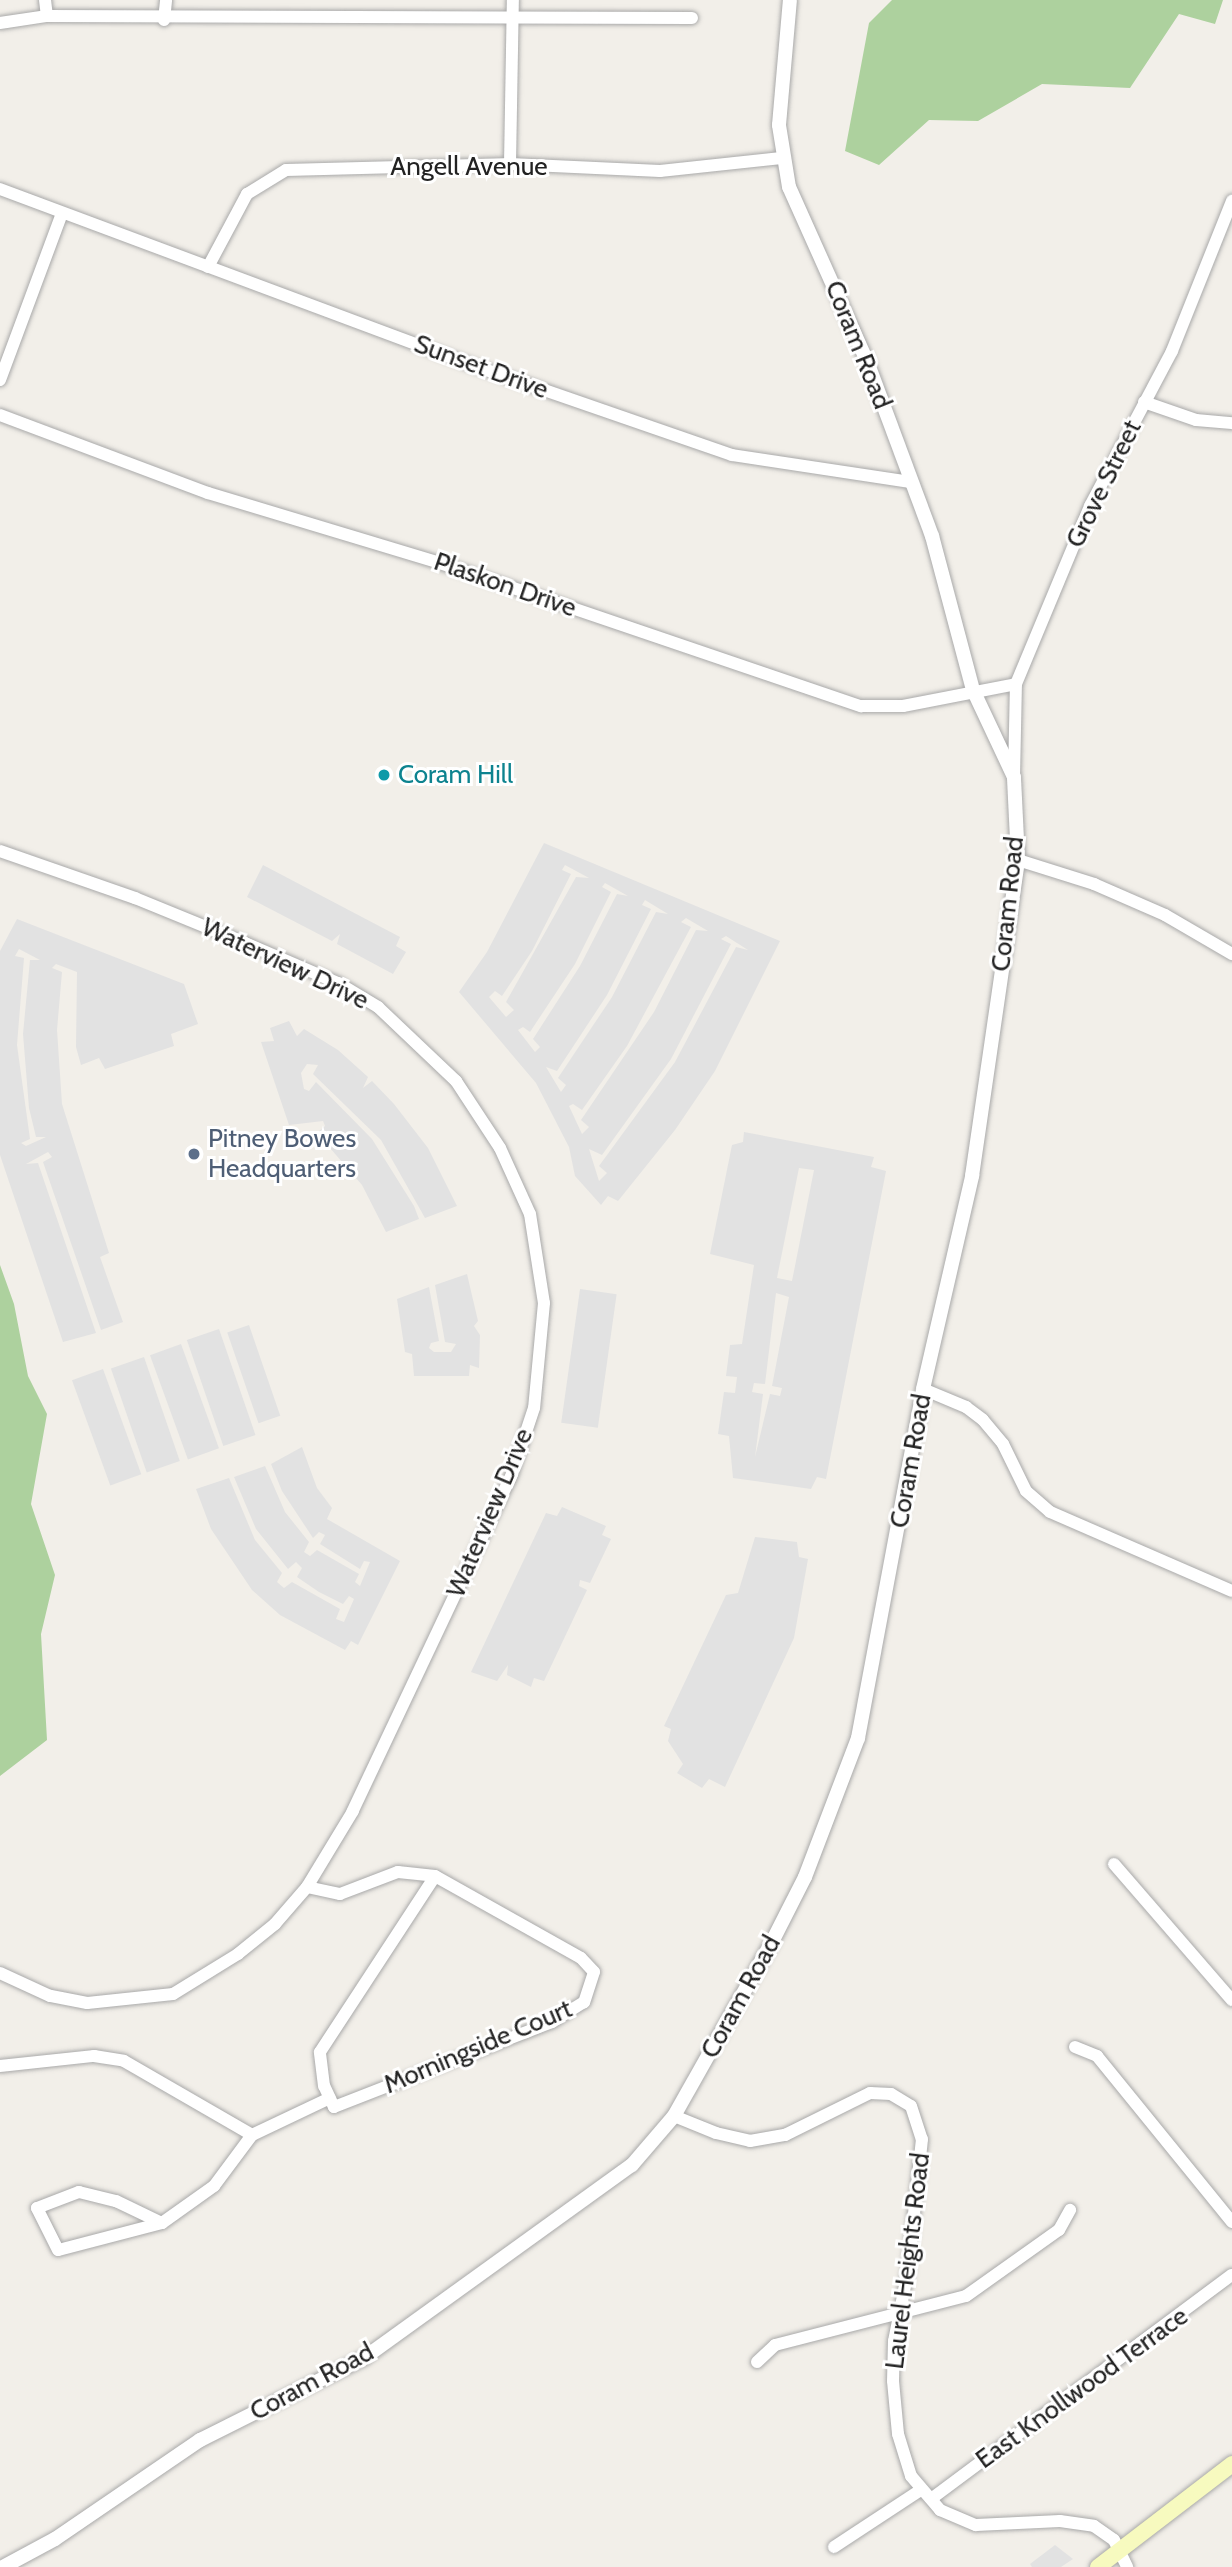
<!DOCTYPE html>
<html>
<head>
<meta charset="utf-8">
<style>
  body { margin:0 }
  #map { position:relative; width:1232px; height:2567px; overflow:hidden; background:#f2efe9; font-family:Cabin,sans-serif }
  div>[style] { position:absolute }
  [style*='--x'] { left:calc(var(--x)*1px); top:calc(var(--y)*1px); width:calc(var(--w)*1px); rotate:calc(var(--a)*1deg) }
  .forest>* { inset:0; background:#add19e }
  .parking>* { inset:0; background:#e2e2e2; transform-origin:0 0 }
  .roads { filter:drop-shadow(0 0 2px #a9a9a9) drop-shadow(0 0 2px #a9a9a9) }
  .minor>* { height:12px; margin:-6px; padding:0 6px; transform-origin:6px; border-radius:6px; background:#fff }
  .tertiary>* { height:14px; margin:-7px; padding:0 7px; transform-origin:7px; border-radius:7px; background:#fff }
  .secondary>* { height:16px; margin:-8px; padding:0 8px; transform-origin:8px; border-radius:8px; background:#f7fabf }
  .dots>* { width:19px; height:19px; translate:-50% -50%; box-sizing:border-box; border:4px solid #fff; border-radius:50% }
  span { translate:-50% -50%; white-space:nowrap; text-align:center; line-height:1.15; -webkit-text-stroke:6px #fff; paint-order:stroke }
  .street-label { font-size:26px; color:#222 }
  .culture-label { font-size:26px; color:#0d838f }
  .left { translate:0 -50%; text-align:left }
  .service-label { font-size:26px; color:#4e5e75 }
</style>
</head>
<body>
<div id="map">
  <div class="forest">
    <div style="clip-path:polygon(892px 0,1223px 0,1215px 24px,1179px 14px,1130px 88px,1042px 84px,978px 121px,929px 120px,879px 165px,845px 151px,869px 23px)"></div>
    <div style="clip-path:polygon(0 1265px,14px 1304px,28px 1376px,47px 1414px,31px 1504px,55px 1575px,41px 1634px,47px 1740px,0 1776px)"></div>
  </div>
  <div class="parking">
    <div style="clip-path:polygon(evenodd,544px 843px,780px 941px,715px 1071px,675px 1130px,618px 1201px,608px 1196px,601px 1205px,575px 1176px,569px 1147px,536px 1083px,459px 992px,487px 952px,544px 843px,565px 865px,589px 878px,576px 877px,506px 1002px,514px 1010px,506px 1017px,489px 997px,495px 991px,502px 996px,532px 951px,571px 874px,562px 870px,565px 865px,544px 843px,605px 883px,628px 896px,617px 894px,580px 966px,533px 1039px,540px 1047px,535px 1052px,518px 1030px,523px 1027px,530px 1032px,575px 964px,611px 892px,602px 887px,605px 883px,544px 843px,645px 900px,668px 914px,656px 912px,612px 997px,558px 1078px,566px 1085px,561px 1092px,546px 1067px,557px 1071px,607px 995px,651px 909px,642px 905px,645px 900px,544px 843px,686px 918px,708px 931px,696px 930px,654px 1012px,581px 1120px,589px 1127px,582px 1134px,569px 1106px,573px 1104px,582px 1110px,627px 1046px,691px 927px,681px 922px,686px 918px,544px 843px,726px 936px,748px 950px,736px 947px,675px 1062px,599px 1166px,607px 1173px,599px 1181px,589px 1149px,602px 1155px,671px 1059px,731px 944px,721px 939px,726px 936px)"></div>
    <div style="clip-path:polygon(263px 865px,400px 937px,396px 946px,406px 952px,393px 974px,337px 944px,340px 934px,332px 941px,247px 897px)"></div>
    <div style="clip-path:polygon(evenodd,17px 919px,184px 984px,198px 1024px,171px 1034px,174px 1046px,105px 1069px,99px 1058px,81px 1065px,76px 1047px,77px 972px,56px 964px,52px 968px,62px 972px,57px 1030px,62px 1104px,109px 1253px,100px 1257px,123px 1322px,101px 1330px,43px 1162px,52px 1157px,48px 1152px,26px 1164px,38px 1163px,96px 1333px,63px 1342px,0 1155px,0 951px,17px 919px,19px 949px,40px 960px,30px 960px,23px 1034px,29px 1108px,36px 1137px,46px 1137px,26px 1146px,21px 1143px,30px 1139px,17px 1045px,24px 958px,15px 956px,19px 949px)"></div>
    <div style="clip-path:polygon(289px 1021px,297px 1036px,304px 1029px,338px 1050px,368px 1077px,363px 1088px,372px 1081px,394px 1104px,428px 1148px,457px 1206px,425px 1218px,381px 1140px,313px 1074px,318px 1065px,307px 1064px,301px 1073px,304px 1089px,309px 1091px,316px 1082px,372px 1139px,414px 1206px,419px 1219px,386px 1232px,362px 1185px,317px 1133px,325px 1126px,323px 1121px,289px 1125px,261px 1042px,274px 1041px,270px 1028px)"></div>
    <div style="clip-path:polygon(evenodd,744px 1132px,874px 1157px,871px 1167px,886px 1171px,826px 1479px,817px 1477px,811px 1489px,733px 1478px,729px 1436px,718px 1434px,724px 1392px,735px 1393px,737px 1377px,726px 1376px,730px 1345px,742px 1344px,754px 1265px,710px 1254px,732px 1145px,743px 1142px,744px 1132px,799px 1168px,814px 1170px,792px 1281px,777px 1278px,799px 1168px,744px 1132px,776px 1293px,789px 1297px,772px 1386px,782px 1388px,780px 1396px,770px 1394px,755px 1457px,763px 1394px,752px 1392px,754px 1383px,765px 1384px,776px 1293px)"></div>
    <div style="clip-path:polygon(467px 1274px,478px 1321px,474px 1326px,480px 1335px,479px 1368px,470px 1365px,469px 1376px,414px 1376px,412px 1354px,405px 1352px,397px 1299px,429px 1287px,439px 1341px,431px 1343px,429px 1348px,434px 1352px,451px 1352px,456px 1344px,445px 1342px,435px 1285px)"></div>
    <div style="left:580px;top:1289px;width:37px;height:135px;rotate:8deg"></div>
    <div style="left:249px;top:1325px;width:96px;height:23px;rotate:71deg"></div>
    <div style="left:219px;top:1329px;width:112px;height:34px;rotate:71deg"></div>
    <div style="left:181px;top:1344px;width:111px;height:33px;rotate:70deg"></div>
    <div style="left:144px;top:1357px;width:110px;height:35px;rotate:71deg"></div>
    <div style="left:103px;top:1369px;width:112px;height:33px;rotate:70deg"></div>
    <div style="clip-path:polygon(302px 1447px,317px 1488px,332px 1508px,327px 1519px,400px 1561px,358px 1645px,351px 1641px,345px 1650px,280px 1615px,252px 1590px,211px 1529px,196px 1489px,229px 1478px,255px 1540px,282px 1573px,277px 1582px,284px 1588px,292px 1582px,340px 1609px,336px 1619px,344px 1622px,354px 1599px,349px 1596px,343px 1604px,319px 1592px,297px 1577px,302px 1568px,296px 1562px,288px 1569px,256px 1529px,234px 1477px,265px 1466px,285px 1512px,309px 1542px,304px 1552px,310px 1556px,317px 1550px,359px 1574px,355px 1582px,360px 1586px,370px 1562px,364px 1561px,360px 1569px,320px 1544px,325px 1535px,319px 1532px,313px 1538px,282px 1491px,271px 1464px)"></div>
    <div style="clip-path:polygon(562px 1507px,606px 1526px,602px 1535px,611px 1539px,590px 1583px,580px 1580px,579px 1586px,587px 1590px,544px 1681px,534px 1678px,531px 1687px,507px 1675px,508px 1665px,497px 1681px,471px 1672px,546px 1513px,557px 1516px)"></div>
    <div style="clip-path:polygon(755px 1537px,797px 1542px,799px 1557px,808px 1559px,794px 1638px,725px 1787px,709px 1779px,702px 1788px,677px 1773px,683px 1764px,668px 1741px,671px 1729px,664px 1726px,726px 1595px,738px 1593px)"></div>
    <div style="clip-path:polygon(1055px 2545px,1073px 2559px,1061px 2567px,1032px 2567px,1030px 2564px)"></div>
  </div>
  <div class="roads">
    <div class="minor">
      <div style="--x:45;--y:0;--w:16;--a:83"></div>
      <div style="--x:164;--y:20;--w:20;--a:-84"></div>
      <div style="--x:0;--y:23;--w:48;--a:-8.5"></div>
      <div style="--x:47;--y:16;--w:645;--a:0.18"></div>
      <div style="--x:510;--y:164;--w:164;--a:-89"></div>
      <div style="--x:0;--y:189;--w:501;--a:20.46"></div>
      <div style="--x:469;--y:364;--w:278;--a:19.1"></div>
      <div style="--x:732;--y:455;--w:181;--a:8.6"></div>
      <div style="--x:208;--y:267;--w:83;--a:-61.9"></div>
      <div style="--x:247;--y:194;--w:46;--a:-31.6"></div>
      <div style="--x:286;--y:170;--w:224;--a:-1.5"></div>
      <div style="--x:510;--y:164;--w:150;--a:2.7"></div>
      <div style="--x:660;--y:171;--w:122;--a:-6.1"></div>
      <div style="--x:0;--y:380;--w:178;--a:-69.6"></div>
      <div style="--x:1144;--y:402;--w:55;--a:19.1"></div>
      <div style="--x:1196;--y:420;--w:36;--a:5"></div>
      <div style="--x:0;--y:415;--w:222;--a:20.6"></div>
      <div style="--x:208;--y:493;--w:239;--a:16.8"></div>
      <div style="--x:437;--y:562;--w:448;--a:18.8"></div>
      <div style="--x:861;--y:706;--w:42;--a:0"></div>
      <div style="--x:903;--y:706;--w:115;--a:-11"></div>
      <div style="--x:1014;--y:777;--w:93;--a:-88.8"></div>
      <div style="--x:1016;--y:684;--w:193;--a:-67.4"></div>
      <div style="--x:1090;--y:506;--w:175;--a:-62.1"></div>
      <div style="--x:1172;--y:351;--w:162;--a:-68.2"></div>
      <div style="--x:0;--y:851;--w:143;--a:19.2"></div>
      <div style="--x:135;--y:898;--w:119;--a:22.2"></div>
      <div style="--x:245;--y:943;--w:101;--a:23.3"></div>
      <div style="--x:338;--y:983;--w:47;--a:31"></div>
      <div style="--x:378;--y:1007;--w:108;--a:43.5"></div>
      <div style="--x:456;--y:1081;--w:80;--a:56.7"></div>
      <div style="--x:500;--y:1148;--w:72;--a:65.6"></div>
      <div style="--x:530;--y:1214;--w:90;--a:81.1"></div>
      <div style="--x:544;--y:1303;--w:105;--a:95.4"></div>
      <div style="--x:534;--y:1408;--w:70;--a:108.4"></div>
      <div style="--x:512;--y:1474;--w:373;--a:115.3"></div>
      <div style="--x:353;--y:1811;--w:89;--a:121.2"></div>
      <div style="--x:307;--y:1887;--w:49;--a:130.9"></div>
      <div style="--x:275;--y:1924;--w:48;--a:141"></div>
      <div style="--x:238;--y:1954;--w:76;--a:148.4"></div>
      <div style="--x:173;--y:1994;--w:86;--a:174"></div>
      <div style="--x:87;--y:2003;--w:38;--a:-169"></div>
      <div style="--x:50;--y:1996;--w:55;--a:-155.3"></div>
      <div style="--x:1018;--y:860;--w:80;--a:17.5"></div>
      <div style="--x:1094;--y:884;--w:77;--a:23.6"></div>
      <div style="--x:1165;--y:915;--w:78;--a:30.2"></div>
      <div style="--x:923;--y:1389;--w:47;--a:22.7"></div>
      <div style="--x:966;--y:1407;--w:21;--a:37"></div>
      <div style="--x:983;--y:1420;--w:31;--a:50"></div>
      <div style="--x:1003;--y:1444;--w:52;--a:63.9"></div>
      <div style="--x:1026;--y:1491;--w:32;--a:41"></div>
      <div style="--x:1050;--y:1512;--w:198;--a:23.5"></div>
      <div style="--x:1114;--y:1864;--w:180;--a:49.1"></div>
      <div style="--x:307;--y:1887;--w:34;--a:12"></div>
      <div style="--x:340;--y:1894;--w:62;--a:-20.8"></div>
      <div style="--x:398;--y:1872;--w:37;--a:6"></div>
      <div style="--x:435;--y:1876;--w:167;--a:29.3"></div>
      <div style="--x:581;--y:1958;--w:19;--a:47"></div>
      <div style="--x:594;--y:1972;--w:32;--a:108"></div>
      <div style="--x:584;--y:2002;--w:38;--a:148"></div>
      <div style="--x:552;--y:2022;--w:234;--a:158.7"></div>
      <div style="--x:334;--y:2107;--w:23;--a:-115"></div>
      <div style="--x:324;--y:2086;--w:34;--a:-97"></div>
      <div style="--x:320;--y:2052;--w:210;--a:-56.8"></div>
      <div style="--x:1075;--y:2047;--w:24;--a:22"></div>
      <div style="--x:1097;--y:2056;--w:214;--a:50.9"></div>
      <div style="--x:0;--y:2066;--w:95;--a:-6.1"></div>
      <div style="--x:94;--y:2056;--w:30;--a:9"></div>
      <div style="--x:124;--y:2061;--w:148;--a:30"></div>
      <div style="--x:674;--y:2116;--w:45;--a:22"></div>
      <div style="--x:716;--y:2133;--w:35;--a:13"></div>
      <div style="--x:750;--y:2141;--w:36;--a:-10"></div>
      <div style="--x:785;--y:2135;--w:95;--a:-26.3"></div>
      <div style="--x:870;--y:2093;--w:21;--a:3"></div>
      <div style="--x:891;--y:2094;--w:23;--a:31"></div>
      <div style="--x:911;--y:2106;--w:35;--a:72"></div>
      <div style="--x:922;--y:2139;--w:133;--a:96.1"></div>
      <div style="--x:908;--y:2271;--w:71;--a:101.3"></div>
      <div style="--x:894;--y:2341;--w:40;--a:91.4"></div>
      <div style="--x:893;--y:2381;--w:53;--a:84.6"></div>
      <div style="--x:898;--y:2434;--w:44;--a:72.8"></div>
      <div style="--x:911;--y:2476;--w:45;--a:49.5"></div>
      <div style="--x:940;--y:2510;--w:39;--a:23"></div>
      <div style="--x:976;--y:2525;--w:84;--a:-2.7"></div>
      <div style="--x:1060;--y:2521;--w:34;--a:8"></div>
      <div style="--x:1094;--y:2526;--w:24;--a:35"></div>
      <div style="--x:1114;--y:2540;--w:30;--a:64"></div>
      <div style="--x:79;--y:2192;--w:38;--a:14"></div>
      <div style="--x:116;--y:2201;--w:51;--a:25.6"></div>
      <div style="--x:162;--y:2223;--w:107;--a:165.4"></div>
      <div style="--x:58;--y:2250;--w:47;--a:-116.6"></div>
      <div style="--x:37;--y:2208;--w:45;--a:-20.9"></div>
      <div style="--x:162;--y:2223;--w:64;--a:-35.4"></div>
      <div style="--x:214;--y:2186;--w:64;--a:-53.3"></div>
      <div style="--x:252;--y:2135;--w:86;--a:-25.4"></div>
      <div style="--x:757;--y:2362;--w:25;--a:-43"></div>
      <div style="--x:775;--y:2345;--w:197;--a:-14.4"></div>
      <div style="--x:966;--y:2296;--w:114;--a:-35.4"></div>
      <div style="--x:1059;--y:2230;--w:23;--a:-61"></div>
      <div style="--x:931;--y:2499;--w:375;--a:-36.7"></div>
      <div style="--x:834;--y:2547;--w:105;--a:-33.4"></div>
    </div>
    <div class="tertiary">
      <div style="--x:3;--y:2567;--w:59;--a:-28.3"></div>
      <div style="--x:55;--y:2539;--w:176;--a:-34.3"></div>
      <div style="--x:200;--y:2440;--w:183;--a:-26.6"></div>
      <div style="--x:364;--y:2358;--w:330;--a:-35.8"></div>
      <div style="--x:632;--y:2165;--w:65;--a:-49.4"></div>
      <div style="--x:674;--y:2116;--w:197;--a:-60.6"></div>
      <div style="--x:771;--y:1944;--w:75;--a:-63.1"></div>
      <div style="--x:805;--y:1877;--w:149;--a:-69.1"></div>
      <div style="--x:858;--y:1738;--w:355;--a:-79.4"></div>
      <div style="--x:923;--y:1389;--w:219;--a:-77"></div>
      <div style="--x:972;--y:1176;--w:319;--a:-81.7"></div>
      <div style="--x:1018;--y:860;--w:83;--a:-92.8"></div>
      <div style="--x:1014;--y:777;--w:96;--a:-115.2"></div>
      <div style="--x:973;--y:690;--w:159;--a:-104.9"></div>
      <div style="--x:932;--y:536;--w:189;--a:-110.4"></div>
      <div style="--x:866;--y:359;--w:188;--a:-114.1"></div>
      <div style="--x:789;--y:187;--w:63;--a:-99.2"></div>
      <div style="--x:779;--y:125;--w:125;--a:-85"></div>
    </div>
    <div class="secondary">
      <div style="--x:1098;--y:2567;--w:169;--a:-37.5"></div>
    </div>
  </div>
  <div class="dots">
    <div style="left:384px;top:775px;background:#0f9aa8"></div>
    <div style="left:194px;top:1154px;background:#5c6f8a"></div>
  </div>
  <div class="street-label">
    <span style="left:469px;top:167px">Angell Avenue</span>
    <span style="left:858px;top:345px;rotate:68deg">Coram Road</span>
    <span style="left:481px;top:367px;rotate:20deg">Sunset Drive</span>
    <span style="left:1104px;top:484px;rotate:-64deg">Grove Street</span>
    <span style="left:505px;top:585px;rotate:19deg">Plaskon Drive</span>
    <span style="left:1008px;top:904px;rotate:-84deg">Coram Road</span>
    <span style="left:285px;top:964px;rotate:25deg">Waterview Drive</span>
    <span style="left:911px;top:1461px;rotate:-80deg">Coram Road</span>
    <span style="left:490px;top:1513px;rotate:-67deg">Waterview Drive</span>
    <span style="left:741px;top:1997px;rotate:-61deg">Coram Road</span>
    <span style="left:478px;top:2047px;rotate:-23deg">Morningside Court</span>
    <span style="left:908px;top:2261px;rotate:-83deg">Laurel Heights Road</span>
    <span style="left:312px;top:2382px;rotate:-28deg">Coram Road</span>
    <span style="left:1082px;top:2388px;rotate:-36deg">East Knollwood Terrace</span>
  </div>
  <div class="culture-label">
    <span class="left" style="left:398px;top:775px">Coram Hill</span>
  </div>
  <div class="service-label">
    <span class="left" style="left:208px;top:1154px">Pitney Bowes<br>Headquarters</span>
  </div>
</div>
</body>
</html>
